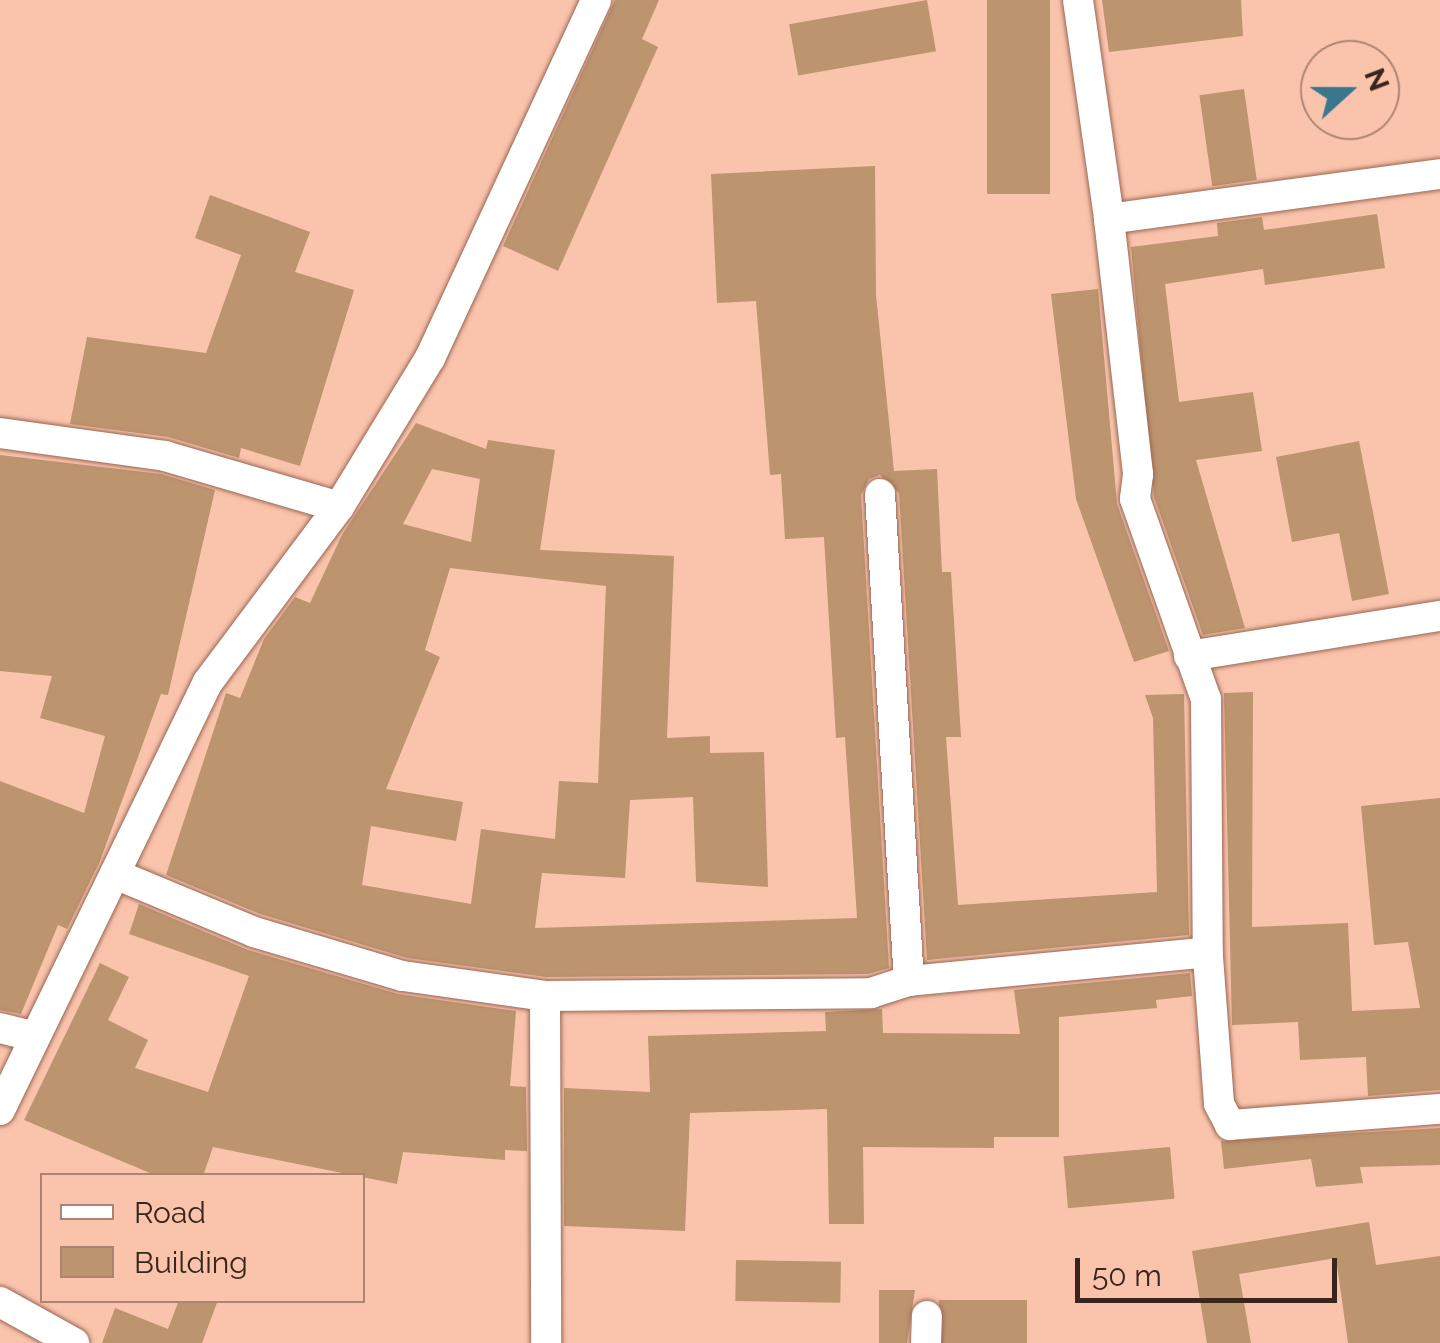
<!DOCTYPE html>
<html>
<head>
<meta charset="utf-8">
<style>
  body { margin:0 }
  #map { position:relative; width:1440px; height:1343px; overflow:hidden; background:#fac3ac; font-family:Raleway,sans-serif }
  div>[style] { position:absolute }
  [style*='--x'] { left:calc(var(--x)*1px); top:calc(var(--y)*1px); width:calc(var(--w)*1px); rotate:calc(var(--a)*1deg) }
  .building>* { inset:0; background:#bc946e; transform-origin:0 0 }
  .roads { filter:drop-shadow(0 0 2px #986752) drop-shadow(0 0 2px #986752) }
  .street>* { height:30px; margin:-15px; padding:0 15px; transform-origin:15px; border-radius:15px; background:#fff }
  span { translate:-50% -50%; white-space:nowrap; text-align:center; line-height:1.15; -webkit-text-stroke:10px #fac3ac; paint-order:stroke }
  .legend { position:absolute; left:40px; top:1173px; width:325px; height:130px; box-sizing:border-box; background:#fac3ac; border:2px solid #ad8472; margin:0; padding:12px 18px; list-style:none; font-size:30px; color:#39251c }
  .legend li { display:flex; align-items:center; gap:20px; height:50px }
  .legend b { width:50px; border:2px solid #ad8472 }
  .north { position:absolute; left:1300px; top:40px; width:100px; height:100px; box-sizing:border-box; background:#fac3ac; border:2px solid #ad8472; border-radius:50%; rotate:69deg; font-size:28px; font-weight:700; line-height:40px; text-align:center; color:#39251c }
  .north::after { content:''; display:block; margin:auto; width:35px; height:45px; background:#3a778d; clip-path:polygon(50% 0,100% 100%,50% 72%,0 100%) }
  .scale { position:absolute; left:1075px; top:1258px; width:262px; height:45px; box-sizing:border-box; border:5px solid #39251c; border-top:0; padding-left:12px; font-size:30px; line-height:35px; white-space:nowrap; color:#39251c; -webkit-text-stroke:8px #fac3ac; paint-order:stroke }
</style>
</head>
<body>
<div id="map">
  <div class="building">
    <div style="clip-path:polygon(615px 0,659px 0,642px 39px,658px 47px,558px 271px,503px 246px)"></div>
    <div style="left:927px;top:0;width:52px;height:140px;rotate:80deg"></div>
    <div style="left:987px;top:0;width:63px;height:194px"></div>
    <div style="clip-path:polygon(1102px 0,1241px 0,1243px 36px,1109px 52px)"></div>
    <div style="left:1244px;top:89px;width:92px;height:45px;rotate:82deg"></div>
    <div style="clip-path:polygon(evenodd,875px 166px,876px 295px,894px 471px,937px 469px,942px 572px,951px 572px,961px 737px,946px 737px,958px 905px,1157px 892px,1153px 718px,1145px 695px,1184px 694px,1189px 935px,927px 960px,899px 493px,880px 475px,869px 479px,861px 495px,889px 968px,868px 974px,546px 977px,407px 958px,260px 914px,166px 875px,226px 693px,240px 698px,264px 639px,295px 597px,310px 603px,342px 535px,416px 423px,486px 449px,488px 440px,555px 450px,540px 550px,674px 556px,667px 738px,710px 736px,710px 753px,764px 752px,768px 887px,696px 882px,693px 797px,630px 800px,625px 878px,542px 873px,535px 928px,857px 918px,845px 737px,836px 738px,824px 537px,785px 539px,781px 474px,770px 475px,756px 301px,717px 303px,711px 174px,875px 166px,432px 469px,480px 479px,471px 542px,403px 524px,432px 469px,875px 166px,450px 568px,606px 586px,598px 783px,559px 781px,555px 839px,481px 829px,471px 904px,362px 885px,371px 826px,456px 841px,463px 802px,386px 789px,440px 657px,425px 650px,450px 568px)"></div>
    <div style="clip-path:polygon(210px 195px,310px 232px,295px 272px,354px 290px,300px 466px,241px 448px,239px 458px,168px 437px,70px 424px,87px 337px,206px 353px,241px 255px,195px 238px)"></div>
    <div style="clip-path:polygon(1377px 214px,1385px 268px,1265px 285px,1263px 269px,1165px 284px,1179px 402px,1253px 392px,1262px 451px,1196px 460px,1245px 628px,1203px 635px,1154px 497px,1131px 247px,1218px 236px,1217px 223px,1262px 217px,1264px 230px)"></div>
    <div style="clip-path:polygon(1098px 289px,1117px 504px,1169px 651px,1134px 662px,1076px 499px,1051px 294px)"></div>
    <div style="clip-path:polygon(1359px 441px,1389px 594px,1352px 601px,1339px 533px,1292px 542px,1276px 457px)"></div>
    <div style="clip-path:polygon(0 455px,161px 474px,215px 490px,168px 695px,161px 694px,100px 861px,67px 929px,58px 925px,21px 1014px,0 1010px,0 781px,84px 813px,105px 736px,40px 718px,52px 676px,0 671px)"></div>
    <div style="clip-path:polygon(1253px 692px,1252px 927px,1348px 923px,1352px 1011px,1420px 1008px,1408px 942px,1374px 945px,1361px 806px,1440px 798px,1440px 1090px,1368px 1096px,1366px 1057px,1300px 1060px,1298px 1022px,1232px 1025px,1224px 693px)"></div>
    <div style="clip-path:polygon(139px 904px,248px 950px,398px 994px,516px 1011px,510px 1086px,526px 1087px,527px 1151px,505px 1150px,505px 1160px,403px 1152px,397px 1184px,213px 1147px,203px 1176px,157px 1176px,24px 1120px,100px 963px,129px 977px,108px 1020px,148px 1040px,135px 1068px,208px 1092px,249px 976px,129px 934px)"></div>
    <div style="clip-path:polygon(1190px 973px,1192px 996px,1156px 1000px,1157px 1008px,1059px 1017px,1059px 1137px,994px 1137px,994px 1148px,863px 1147px,864px 1224px,829px 1224px,827px 1109px,690px 1113px,685px 1231px,564px 1226px,564px 1088px,650px 1092px,648px 1036px,826px 1031px,825px 1012px,882px 1009px,883px 1033px,1020px 1034px,1014px 990px)"></div>
    <div style="clip-path:polygon(1440px 1128px,1440px 1165px,1360px 1167px,1363px 1183px,1316px 1187px,1311px 1159px,1224px 1169px,1221px 1141px)"></div>
    <div style="left:1170px;top:1147px;width:52px;height:107px;rotate:85deg"></div>
    <div style="clip-path:polygon(1369px 1222px,1376px 1265px,1440px 1256px,1440px 1343px,1348px 1343px,1336px 1258px,1239px 1274px,1251px 1343px,1207px 1343px,1192px 1251px)"></div>
    <div style="left:736px;top:1260px;width:105px;height:41px;rotate:1deg"></div>
    <div style="clip-path:polygon(879px 1290px,915px 1290px,907px 1343px,879px 1343px)"></div>
    <div style="clip-path:polygon(179px 1300px,218px 1300px,202px 1343px,102px 1343px,115px 1308px,168px 1329px)"></div>
    <div style="left:1027px;top:1300px;width:43px;height:88px;rotate:90deg"></div>
  </div>
  <div class="roads">
    <div class="street">
      <div style="--x:1078;--y:0;--w:221;--a:81.9"></div>
      <div style="--x:1440;--y:174;--w:334;--a:172.3"></div>
      <div style="--x:1109;--y:219;--w:257;--a:83.5"></div>
      <div style="--x:1138;--y:474;--w:25;--a:97"></div>
      <div style="--x:1135;--y:499;--w:212;--a:70.5"></div>
      <div style="--x:1206;--y:699;--w:258;--a:89.6"></div>
      <div style="--x:1208;--y:957;--w:147;--a:85.7"></div>
      <div style="--x:1219;--y:1104;--w:24;--a:62"></div>
      <div style="--x:1230;--y:1125;--w:211;--a:-4.4"></div>
      <div style="--x:0;--y:433;--w:167;--a:7.9"></div>
      <div style="--x:165;--y:456;--w:181;--a:16.3"></div>
      <div style="--x:880;--y:494;--w:488;--a:86.6"></div>
      <div style="--x:909;--y:981;--w:300;--a:-5.5"></div>
      <div style="--x:1189;--y:656;--w:254;--a:-9.1"></div>
      <div style="--x:115;--y:874;--w:151;--a:22.6"></div>
      <div style="--x:254;--y:932;--w:155;--a:16.5"></div>
      <div style="--x:403;--y:976;--w:143;--a:8"></div>
      <div style="--x:545;--y:996;--w:326;--a:-0.5"></div>
      <div style="--x:871;--y:993;--w:40;--a:-18"></div>
      <div style="--x:545;--y:996;--w:347;--a:89.8"></div>
      <div style="--x:0;--y:1028;--w:36;--a:14"></div>
      <div style="--x:0;--y:1110;--w:476;--a:-64.1"></div>
      <div style="--x:208;--y:682;--w:219;--a:-53.2"></div>
      <div style="--x:339;--y:507;--w:175;--a:-58.6"></div>
      <div style="--x:430;--y:358;--w:395;--a:-65.1"></div>
      <div style="--x:0;--y:1302;--w:85;--a:29"></div>
      <div style="--x:926;--y:1343;--w:27;--a:-88"></div>
    </div>
  </div>
  <ul class="legend">
  <li><b style="height:12px;background:#fff"></b>Road</li>
  <li><b style="height:28px;background:#bc946e"></b>Building</li>
  </ul>
  <div class="north">N</div>
  <div class="scale">50 m</div>
</div>
</body>
</html>
